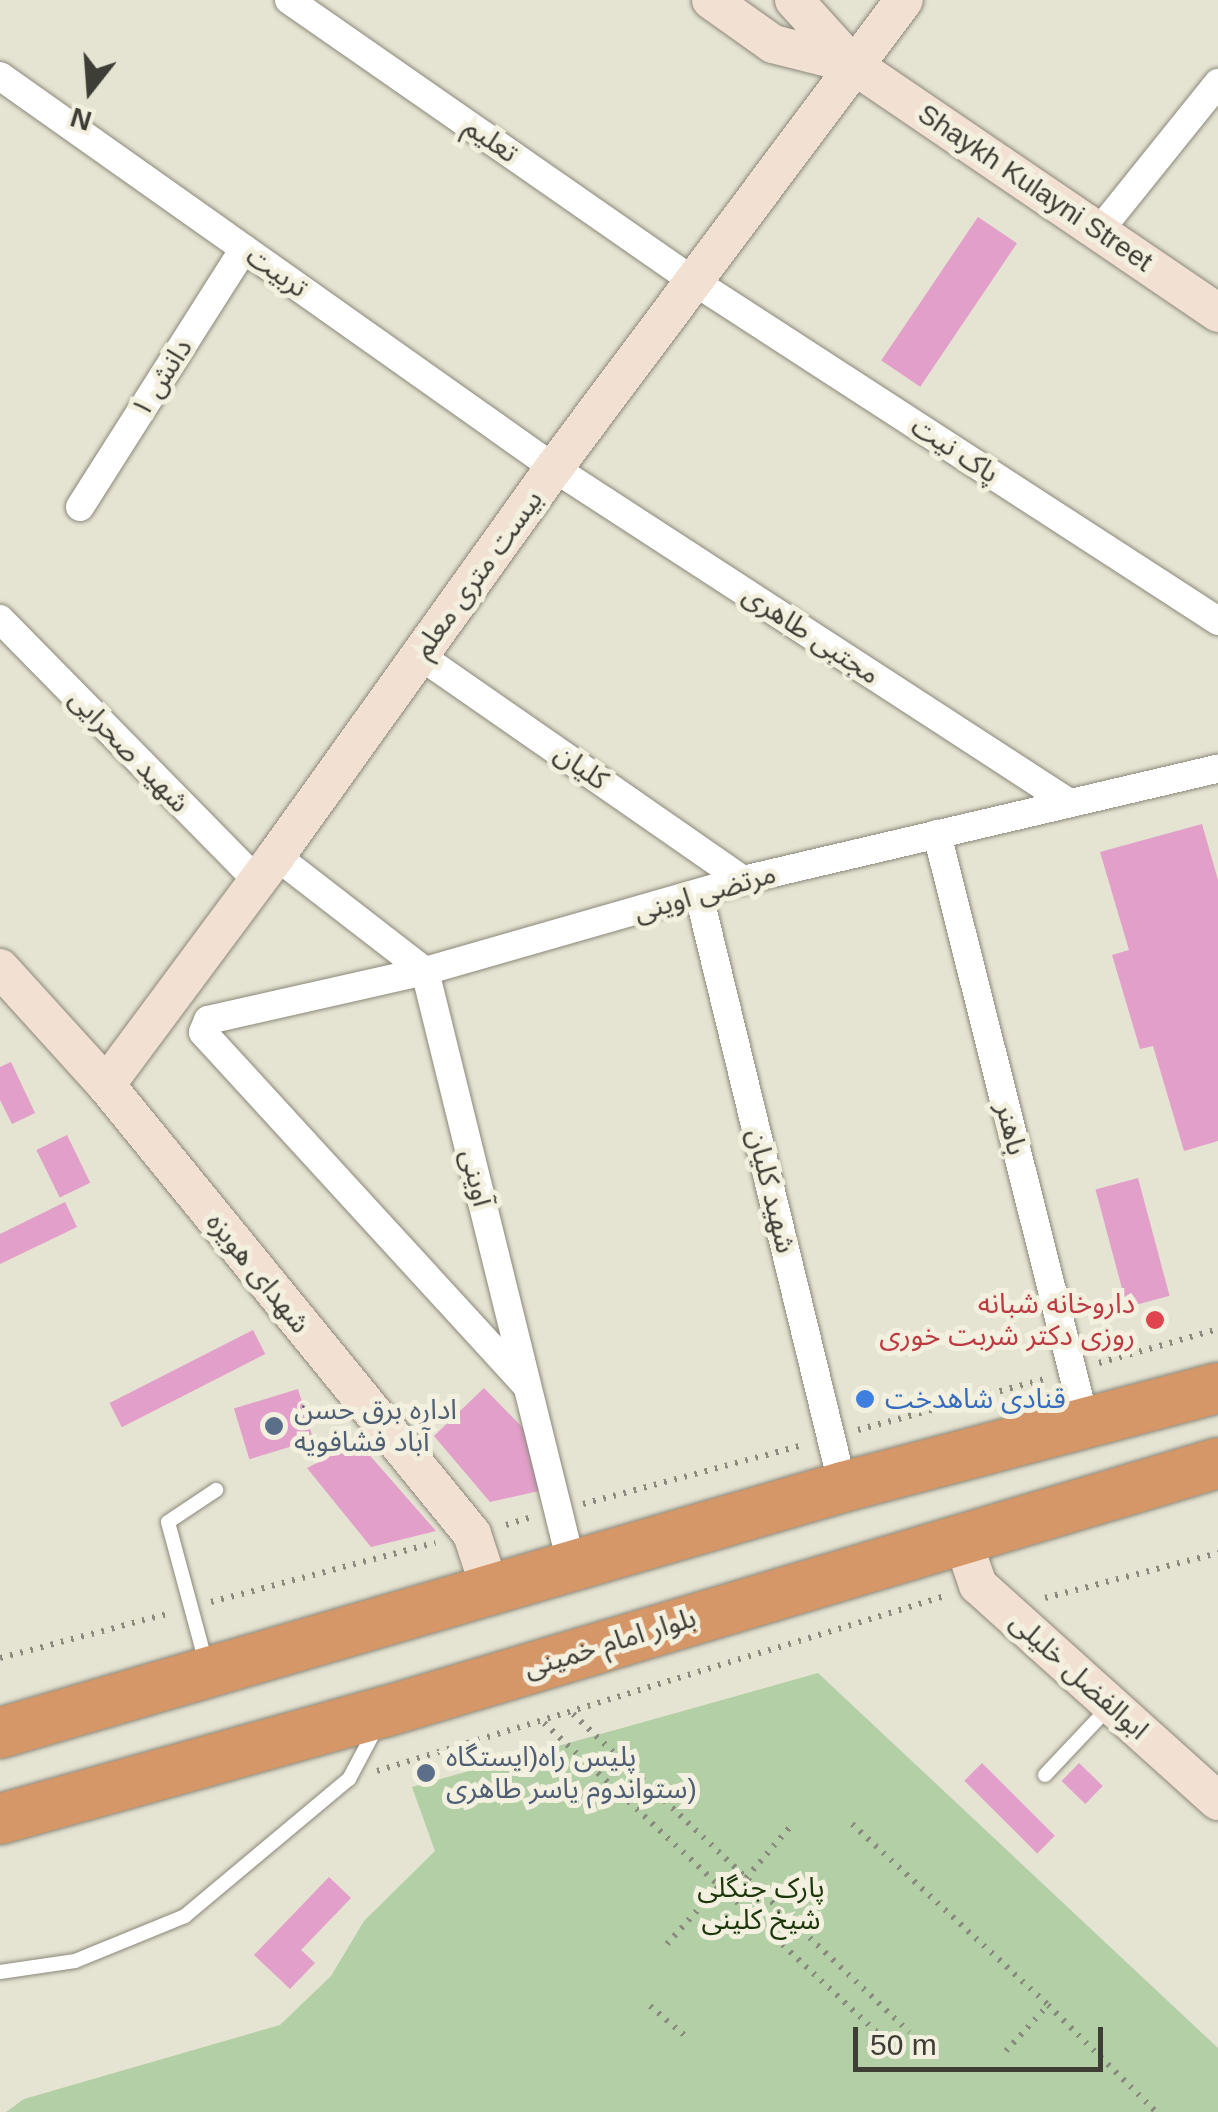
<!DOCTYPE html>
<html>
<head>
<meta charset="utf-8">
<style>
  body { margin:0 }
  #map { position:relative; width:1218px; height:2112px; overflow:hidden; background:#e5e3d2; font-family:Helvetica,"Noto Sans Arabic",sans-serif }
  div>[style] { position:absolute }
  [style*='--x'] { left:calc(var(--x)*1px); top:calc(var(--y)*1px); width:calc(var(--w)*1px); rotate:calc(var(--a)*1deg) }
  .green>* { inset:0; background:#b3cfa6 }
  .building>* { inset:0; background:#e29fc9; transform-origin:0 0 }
  .path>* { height:6px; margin-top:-3px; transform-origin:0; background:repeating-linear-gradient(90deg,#8b8a7e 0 2.5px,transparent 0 10.5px) }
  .roads { filter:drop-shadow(0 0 2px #8b887a) drop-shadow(0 0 2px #8b887a) }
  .lane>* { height:14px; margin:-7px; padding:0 7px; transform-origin:7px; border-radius:7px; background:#fff }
  .street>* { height:28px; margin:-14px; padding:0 14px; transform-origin:14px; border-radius:14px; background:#fff }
  .secondary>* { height:38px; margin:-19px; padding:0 19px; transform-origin:19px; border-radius:19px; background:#f2e0d2 }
  .highway>* { height:50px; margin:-25px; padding:0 25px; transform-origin:25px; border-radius:25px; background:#d59668 }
  .dots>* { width:28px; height:28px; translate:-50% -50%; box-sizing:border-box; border:5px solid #f3f0df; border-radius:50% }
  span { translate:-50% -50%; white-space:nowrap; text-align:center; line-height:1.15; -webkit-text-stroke:10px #f3f0df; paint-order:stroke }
  .street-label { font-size:28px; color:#3e3d36 }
  .health-label { font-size:28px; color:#be3a42 }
  .right { translate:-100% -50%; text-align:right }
  .shop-label { font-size:28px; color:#366cbe }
  .left { translate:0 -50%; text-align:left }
  .service-label { font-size:28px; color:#4e5e75 }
  .park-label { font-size:28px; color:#1b3609 }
  .north { position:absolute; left:40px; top:40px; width:100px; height:100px; -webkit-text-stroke:8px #f3f0df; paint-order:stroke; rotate:197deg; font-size:28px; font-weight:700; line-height:40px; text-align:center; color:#3e3d36 }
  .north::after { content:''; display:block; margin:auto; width:35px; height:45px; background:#3e3d36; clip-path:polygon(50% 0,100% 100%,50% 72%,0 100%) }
  .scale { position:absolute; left:853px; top:2027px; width:250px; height:45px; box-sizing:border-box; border:5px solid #3e3d36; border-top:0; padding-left:12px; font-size:30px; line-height:35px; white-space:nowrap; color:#3e3d36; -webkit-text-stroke:8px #f3f0df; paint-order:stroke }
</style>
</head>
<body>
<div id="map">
  <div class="green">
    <div style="clip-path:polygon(818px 1673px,1218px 2048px,1218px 2112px,6px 2112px,24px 2099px,280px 2025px,331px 1976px,364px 1921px,435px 1851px,412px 1787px)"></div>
  </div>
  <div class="building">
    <div style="left:978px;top:217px;width:47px;height:173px;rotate:34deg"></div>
    <div style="clip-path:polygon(1202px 824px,1218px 880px,1218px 1141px,1184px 1151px,1153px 1046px,1140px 1049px,1112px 955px,1129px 950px,1100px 852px)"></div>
    <div style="clip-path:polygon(11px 1062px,35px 1113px,12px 1124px,0 1100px,0 1067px)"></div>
    <div style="left:67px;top:1135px;width:53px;height:34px;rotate:64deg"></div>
    <div style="left:1138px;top:1178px;width:122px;height:44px;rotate:75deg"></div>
    <div style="clip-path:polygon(65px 1202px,77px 1227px,0 1264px,0 1234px)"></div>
    <div style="left:253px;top:1330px;width:27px;height:161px;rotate:63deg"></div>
    <div style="clip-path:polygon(484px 1388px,525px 1430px,539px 1491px,490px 1502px,434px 1436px)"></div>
    <div style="left:298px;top:1389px;width:53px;height:67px;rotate:73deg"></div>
    <div style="clip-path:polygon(358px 1442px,436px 1531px,371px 1547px,307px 1468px)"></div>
    <div style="left:982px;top:1763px;width:103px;height:25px;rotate:45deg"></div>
    <div style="left:1079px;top:1763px;width:33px;height:25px;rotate:44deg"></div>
    <div style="clip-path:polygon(329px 1877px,351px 1898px,301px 1950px,315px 1963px,290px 1989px,254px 1955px)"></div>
  </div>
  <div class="path">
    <div style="--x:1099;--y:1363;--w:124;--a:-15.9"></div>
    <div style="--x:858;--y:1430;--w:193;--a:-15.3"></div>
    <div style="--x:583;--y:1504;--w:228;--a:-15"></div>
    <div style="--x:506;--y:1525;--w:27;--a:-17"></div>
    <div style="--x:1045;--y:1598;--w:179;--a:-14.6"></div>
    <div style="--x:211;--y:1602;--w:232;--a:-14.8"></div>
    <div style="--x:0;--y:1658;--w:176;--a:-14.8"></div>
    <div style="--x:573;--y:1714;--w:463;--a:43.4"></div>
    <div style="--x:544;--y:1723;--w:476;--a:42.9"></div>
    <div style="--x:377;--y:1771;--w:598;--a:-17.13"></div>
    <div style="--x:852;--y:1824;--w:267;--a:42.7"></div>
    <div style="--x:746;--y:1878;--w:67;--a:-49.2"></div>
    <div style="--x:667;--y:1944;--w:78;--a:-48.1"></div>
    <div style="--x:650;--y:2006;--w:52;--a:40.4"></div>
    <div style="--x:1006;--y:2051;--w:62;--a:-47.6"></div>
    <div style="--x:1048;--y:2005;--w:152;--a:44.7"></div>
  </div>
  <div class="roads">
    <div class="lane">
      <div style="--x:206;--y:1663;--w:146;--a:-105.1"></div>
      <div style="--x:168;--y:1522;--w:58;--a:-33.7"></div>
      <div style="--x:1045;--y:1775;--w:93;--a:-46.7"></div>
      <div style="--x:0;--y:1972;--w:76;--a:-8.3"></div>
      <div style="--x:75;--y:1961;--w:119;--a:-22.2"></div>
      <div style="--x:185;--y:1916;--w:214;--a:-39.9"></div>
      <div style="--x:349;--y:1779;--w:55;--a:-62"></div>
    </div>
    <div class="street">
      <div style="--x:289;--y:0;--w:491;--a:34.8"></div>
      <div style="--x:692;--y:280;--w:627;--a:32.95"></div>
      <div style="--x:0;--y:76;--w:679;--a:35.28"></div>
      <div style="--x:554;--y:468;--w:613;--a:33.02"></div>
      <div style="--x:1099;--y:231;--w:190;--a:-51.2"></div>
      <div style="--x:80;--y:507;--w:306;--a:-57.6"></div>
      <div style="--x:0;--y:619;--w:368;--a:45.5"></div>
      <div style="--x:419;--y:655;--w:394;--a:34.8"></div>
      <div style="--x:937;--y:834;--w:609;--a:75.85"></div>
      <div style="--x:276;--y:856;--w:188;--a:37.7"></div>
      <div style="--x:425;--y:971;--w:614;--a:76.14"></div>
      <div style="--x:699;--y:895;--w:609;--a:76.33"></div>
      <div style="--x:526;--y:1385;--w:478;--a:-132.5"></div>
      <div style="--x:203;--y:1032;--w:13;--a:-67"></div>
      <div style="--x:208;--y:1020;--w:222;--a:-12.7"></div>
      <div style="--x:425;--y:971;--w:331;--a:-16"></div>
      <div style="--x:743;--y:880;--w:488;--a:-13.2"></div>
    </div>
    <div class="secondary">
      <div style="--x:711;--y:0;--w:76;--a:35.4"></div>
      <div style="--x:773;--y:44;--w:81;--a:14.2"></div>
      <div style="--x:794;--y:0;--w:86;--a:47.8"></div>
      <div style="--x:852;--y:64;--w:443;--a:34.2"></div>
      <div style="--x:0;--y:968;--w:158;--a:47.8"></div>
      <div style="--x:106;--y:1085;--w:579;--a:50.81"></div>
      <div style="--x:472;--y:1534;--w:61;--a:71.9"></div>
      <div style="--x:106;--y:1085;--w:285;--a:-53.4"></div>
      <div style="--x:276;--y:856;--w:477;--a:-54.4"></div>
      <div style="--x:554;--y:468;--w:584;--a:-53.21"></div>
      <div style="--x:961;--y:1536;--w:52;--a:70.9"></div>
      <div style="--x:978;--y:1585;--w:323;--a:42"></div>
    </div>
    <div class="highway">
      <div style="--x:0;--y:1733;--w:878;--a:-16.27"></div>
      <div style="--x:843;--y:1487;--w:388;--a:-14.8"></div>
      <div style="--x:0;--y:1819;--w:399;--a:-15.6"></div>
      <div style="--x:384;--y:1712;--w:870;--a:-16.62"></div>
    </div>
  </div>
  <div class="dots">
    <div style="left:1155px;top:1320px;background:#e0444e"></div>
    <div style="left:865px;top:1399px;background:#3f7fe0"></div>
    <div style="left:274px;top:1426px;background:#5c6f8a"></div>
    <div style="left:426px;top:1773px;background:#5c6f8a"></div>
  </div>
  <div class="street-label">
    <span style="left:491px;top:140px;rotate:35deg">تعلیم</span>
    <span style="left:1035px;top:188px;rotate:34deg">Shaykh Kulayni Street</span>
    <span style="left:277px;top:272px;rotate:35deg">تربیت</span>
    <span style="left:162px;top:378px;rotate:-57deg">دانش ۱</span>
    <span style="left:955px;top:450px;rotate:33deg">پاک نیت</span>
    <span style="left:478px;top:574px;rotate:-54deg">بیست متری معلم</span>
    <span style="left:811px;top:635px;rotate:33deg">مجتبی طاهری</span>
    <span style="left:129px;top:751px;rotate:46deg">شهید صحرایی</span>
    <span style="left:581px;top:767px;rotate:35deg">کلیان</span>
    <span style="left:705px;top:893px;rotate:-16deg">مرتضی اوینی</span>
    <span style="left:1011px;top:1129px;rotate:76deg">باهنر</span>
    <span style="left:476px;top:1178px;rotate:76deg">آوینی</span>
    <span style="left:771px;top:1191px;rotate:76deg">شهید کلیان</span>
    <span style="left:258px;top:1273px;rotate:51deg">شهدای هویزه</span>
    <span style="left:610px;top:1643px;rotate:-17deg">بلوار امام خمینی</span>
    <span style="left:1079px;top:1676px;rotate:42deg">ابوالفضل خلیلی</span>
  </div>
  <div class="health-label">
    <span class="right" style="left:1135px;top:1320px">داروخانه شبانه<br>روزی دکتر شربت خوری</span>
  </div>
  <div class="shop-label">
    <span class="left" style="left:885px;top:1399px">قنادی شاهدخت</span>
  </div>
  <div class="service-label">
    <span class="left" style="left:294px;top:1426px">اداره برق حسن<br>آباد فشافویه</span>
    <span class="left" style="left:446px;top:1773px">پلیس راه(ایستگاه<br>ستواندوم یاسر طاهری)</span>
  </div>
  <div class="park-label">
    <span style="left:761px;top:1904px">پارک جنگلی<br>شیخ کلینی</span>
  </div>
  <div class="north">N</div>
  <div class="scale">50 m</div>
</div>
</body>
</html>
